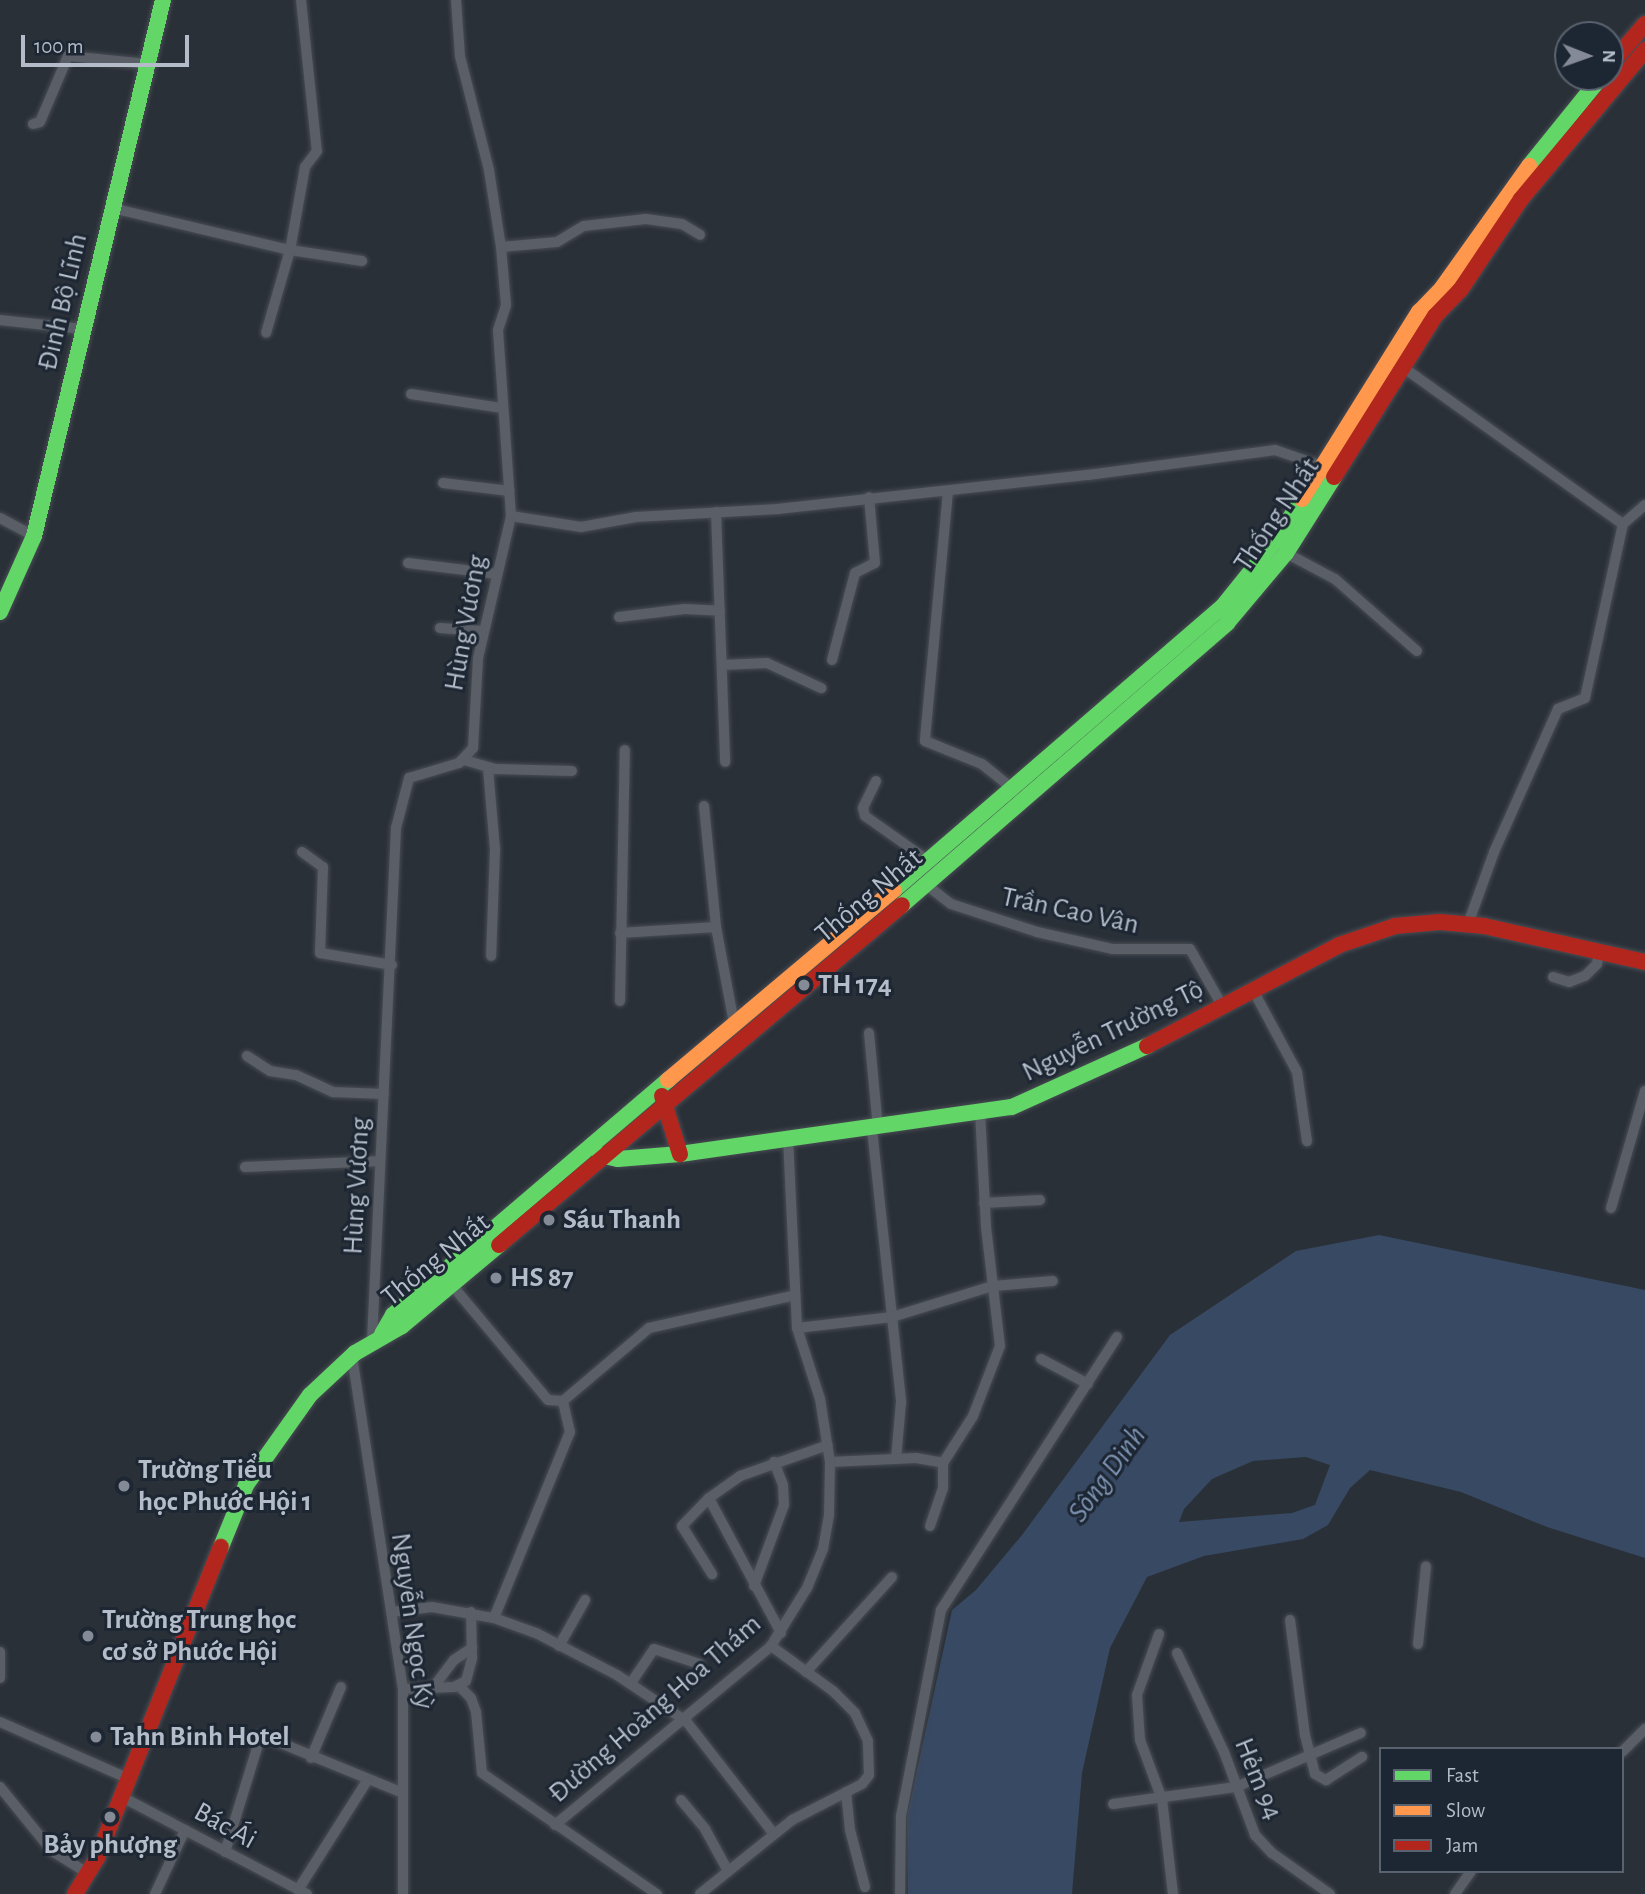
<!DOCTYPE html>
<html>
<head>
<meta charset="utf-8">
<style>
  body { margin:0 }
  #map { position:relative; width:1645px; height:1894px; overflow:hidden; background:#2a3038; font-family:"Alegreya Sans",sans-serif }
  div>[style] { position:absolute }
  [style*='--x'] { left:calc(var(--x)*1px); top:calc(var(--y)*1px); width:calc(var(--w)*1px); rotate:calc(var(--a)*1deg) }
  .water>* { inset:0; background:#384963 }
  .roads { filter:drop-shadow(0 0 2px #484c53) drop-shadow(0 0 2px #484c53) }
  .street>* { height:10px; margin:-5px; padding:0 5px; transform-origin:5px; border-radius:5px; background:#5a5e66 }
  .fast>* { height:16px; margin:-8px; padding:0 8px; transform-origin:8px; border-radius:8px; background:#63d668 }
  .slow>* { height:16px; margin:-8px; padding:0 8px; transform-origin:8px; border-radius:8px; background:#ff974d }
  .jam>* { height:16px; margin:-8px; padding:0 8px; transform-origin:8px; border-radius:8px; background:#b3261e }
  .dots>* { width:19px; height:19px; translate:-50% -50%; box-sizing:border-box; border:4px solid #1d2633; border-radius:50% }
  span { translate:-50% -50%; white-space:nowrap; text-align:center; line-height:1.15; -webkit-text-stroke:6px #1d2633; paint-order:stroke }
  .street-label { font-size:28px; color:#b4bcc9 }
  .poi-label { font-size:28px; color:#b4bcc9; font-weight:700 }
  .left { translate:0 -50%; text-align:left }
  .water-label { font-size:30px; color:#7c92b1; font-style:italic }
  .legend { position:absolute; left:1379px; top:1747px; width:245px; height:126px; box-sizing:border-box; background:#1d2633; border:2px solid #59626f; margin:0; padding:9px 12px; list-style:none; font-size:21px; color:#b4bcc9 }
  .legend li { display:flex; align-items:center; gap:14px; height:35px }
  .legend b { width:35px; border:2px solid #59626f }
  .north { position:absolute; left:1554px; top:21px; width:70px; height:70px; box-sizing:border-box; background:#1d2633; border:2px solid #59626f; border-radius:50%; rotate:91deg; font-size:19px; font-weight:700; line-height:28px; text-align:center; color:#b4bcc9 }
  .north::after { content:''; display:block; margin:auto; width:24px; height:32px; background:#848b96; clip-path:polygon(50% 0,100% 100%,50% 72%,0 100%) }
  .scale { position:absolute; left:21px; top:35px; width:168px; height:32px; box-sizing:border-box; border:4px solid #b4bcc9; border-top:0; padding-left:9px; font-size:21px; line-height:24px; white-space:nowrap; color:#b4bcc9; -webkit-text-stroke:5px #1d2633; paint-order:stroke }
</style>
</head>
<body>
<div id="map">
  <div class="water">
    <div style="clip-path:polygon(evenodd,1379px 1235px,1645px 1290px,1645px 1558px,1547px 1527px,1461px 1492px,1370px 1470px,1350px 1488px,1328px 1525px,1303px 1539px,1204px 1556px,1147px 1577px,1110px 1648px,1082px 1773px,1072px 1894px,908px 1894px,907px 1816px,952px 1610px,976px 1590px,1022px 1535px,1170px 1335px,1296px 1251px,1379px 1235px,1306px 1457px,1330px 1465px,1315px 1505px,1292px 1513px,1179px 1522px,1184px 1509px,1212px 1479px,1253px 1461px,1306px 1457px)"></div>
  </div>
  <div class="roads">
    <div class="street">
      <div style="--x:301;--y:0;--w:152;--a:84"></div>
      <div style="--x:317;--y:151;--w:20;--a:127"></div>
      <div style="--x:305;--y:167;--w:84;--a:100.2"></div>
      <div style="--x:290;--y:250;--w:73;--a:8.7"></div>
      <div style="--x:33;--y:124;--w:7;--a:-16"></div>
      <div style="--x:40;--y:122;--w:72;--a:-67"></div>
      <div style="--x:68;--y:56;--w:80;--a:5.7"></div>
      <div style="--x:112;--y:208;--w:183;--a:13.3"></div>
      <div style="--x:290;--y:250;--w:86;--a:106.1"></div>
      <div style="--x:501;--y:247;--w:56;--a:-5.1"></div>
      <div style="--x:557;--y:242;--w:31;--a:-31"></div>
      <div style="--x:584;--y:226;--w:62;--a:-6.4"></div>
      <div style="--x:646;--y:219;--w:36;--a:8"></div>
      <div style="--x:682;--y:224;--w:21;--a:31"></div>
      <div style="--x:0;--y:320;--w:83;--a:6.2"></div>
      <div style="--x:1404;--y:368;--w:269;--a:35.5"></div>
      <div style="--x:411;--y:394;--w:91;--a:8.8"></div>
      <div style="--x:443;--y:483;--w:67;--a:6.8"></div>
      <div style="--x:948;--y:491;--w:251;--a:95.3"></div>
      <div style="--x:925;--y:741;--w:61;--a:22"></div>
      <div style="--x:982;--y:764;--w:38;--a:39"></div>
      <div style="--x:716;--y:512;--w:250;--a:87.9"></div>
      <div style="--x:511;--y:516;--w:71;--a:8.9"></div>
      <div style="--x:581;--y:527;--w:56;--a:-10.3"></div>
      <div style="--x:636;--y:517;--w:142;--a:-3.2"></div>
      <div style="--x:778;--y:509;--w:312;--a:-6.3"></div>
      <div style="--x:1088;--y:475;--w:189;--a:-7.6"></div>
      <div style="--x:1275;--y:450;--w:50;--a:18.8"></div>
      <div style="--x:0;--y:518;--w:38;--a:28"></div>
      <div style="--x:1286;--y:553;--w:55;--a:28"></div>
      <div style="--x:1335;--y:579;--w:109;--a:41.3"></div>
      <div style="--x:408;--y:563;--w:90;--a:7"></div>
      <div style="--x:619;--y:617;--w:66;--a:-6.9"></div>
      <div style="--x:685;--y:609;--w:35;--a:3"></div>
      <div style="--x:440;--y:628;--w:43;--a:4"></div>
      <div style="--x:832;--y:660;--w:90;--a:-75.2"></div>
      <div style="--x:855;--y:573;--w:22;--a:-27"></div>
      <div style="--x:875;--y:563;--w:66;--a:-95.2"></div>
      <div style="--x:722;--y:665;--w:45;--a:-2.5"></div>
      <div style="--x:767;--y:663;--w:60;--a:24.8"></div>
      <div style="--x:464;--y:760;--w:33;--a:16"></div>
      <div style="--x:496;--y:769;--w:76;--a:1.5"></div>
      <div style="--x:488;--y:768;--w:81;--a:85.1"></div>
      <div style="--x:495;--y:849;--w:107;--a:92.1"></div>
      <div style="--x:876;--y:781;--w:30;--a:116"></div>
      <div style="--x:863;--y:808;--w:8;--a:76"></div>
      <div style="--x:865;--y:816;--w:75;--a:35.2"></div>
      <div style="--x:704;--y:806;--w:122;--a:84.3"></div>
      <div style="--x:716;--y:927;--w:98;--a:79.4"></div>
      <div style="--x:302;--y:852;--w:26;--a:36"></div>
      <div style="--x:323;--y:867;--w:86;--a:92"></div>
      <div style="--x:320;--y:953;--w:73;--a:9.5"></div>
      <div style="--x:924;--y:883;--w:34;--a:38"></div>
      <div style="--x:951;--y:904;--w:90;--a:18"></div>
      <div style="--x:1037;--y:932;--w:78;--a:12.6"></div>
      <div style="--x:1113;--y:949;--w:77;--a:0"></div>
      <div style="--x:1190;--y:949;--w:67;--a:60.4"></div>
      <div style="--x:1468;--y:924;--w:77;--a:-70.1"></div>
      <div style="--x:1494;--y:852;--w:157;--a:-65.9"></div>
      <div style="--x:1558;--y:709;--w:29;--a:-22"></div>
      <div style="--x:1585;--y:698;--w:178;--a:-77.7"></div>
      <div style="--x:1623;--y:524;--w:29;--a:-41"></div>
      <div style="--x:620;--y:933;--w:96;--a:-3.6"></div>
      <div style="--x:1553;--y:977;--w:17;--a:17"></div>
      <div style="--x:1569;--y:982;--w:17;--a:-21"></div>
      <div style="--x:1585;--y:976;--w:17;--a:-45"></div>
      <div style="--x:1597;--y:964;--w:13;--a:-81"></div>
      <div style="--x:1253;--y:990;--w:93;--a:61.8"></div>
      <div style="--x:1297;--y:1072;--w:70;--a:81.8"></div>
      <div style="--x:620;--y:1001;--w:251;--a:-88.9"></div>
      <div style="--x:869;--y:1033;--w:95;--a:84.6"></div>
      <div style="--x:247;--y:1056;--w:27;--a:33"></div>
      <div style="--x:270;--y:1071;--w:26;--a:9"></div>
      <div style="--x:296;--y:1075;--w:41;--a:24.7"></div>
      <div style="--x:333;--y:1092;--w:51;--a:2.2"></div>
      <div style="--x:872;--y:1129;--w:275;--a:83.9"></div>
      <div style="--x:901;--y:1402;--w:57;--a:95"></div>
      <div style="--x:245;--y:1167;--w:135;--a:-2.5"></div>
      <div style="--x:984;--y:1203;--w:56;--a:-3.1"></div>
      <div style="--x:1611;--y:1208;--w:122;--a:-73.8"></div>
      <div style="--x:451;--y:1284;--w:151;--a:50.1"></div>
      <div style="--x:548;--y:1400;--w:15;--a:4"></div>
      <div style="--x:563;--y:1401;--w:113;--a:-40.3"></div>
      <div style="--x:649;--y:1328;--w:150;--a:-12.7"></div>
      <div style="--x:797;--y:1328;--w:96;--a:-6.6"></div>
      <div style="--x:892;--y:1317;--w:106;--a:-17.1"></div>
      <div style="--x:993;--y:1286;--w:60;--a:-4.8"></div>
      <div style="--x:372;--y:1341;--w:514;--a:-87.32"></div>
      <div style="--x:396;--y:828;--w:52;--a:-75.4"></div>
      <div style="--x:409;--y:778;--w:52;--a:-16.7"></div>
      <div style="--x:459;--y:763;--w:21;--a:-47"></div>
      <div style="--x:473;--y:748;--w:90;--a:-86.8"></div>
      <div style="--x:478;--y:658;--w:146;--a:-76.9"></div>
      <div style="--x:511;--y:516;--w:186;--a:-94"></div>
      <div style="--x:498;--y:330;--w:26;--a:-72"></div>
      <div style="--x:506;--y:305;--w:58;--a:-94.9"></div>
      <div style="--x:501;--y:247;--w:78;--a:-98.9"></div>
      <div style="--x:489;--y:170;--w:118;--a:-104.3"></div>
      <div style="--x:460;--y:56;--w:56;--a:-94.1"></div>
      <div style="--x:352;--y:1356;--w:337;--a:81.3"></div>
      <div style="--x:403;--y:1689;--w:205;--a:90"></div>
      <div style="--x:1041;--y:1359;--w:53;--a:28"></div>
      <div style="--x:830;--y:1462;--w:86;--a:-2.7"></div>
      <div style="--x:916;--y:1458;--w:27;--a:10"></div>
      <div style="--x:943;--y:1463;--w:56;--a:-57.4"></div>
      <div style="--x:973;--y:1416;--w:75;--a:-68.9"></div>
      <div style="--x:1000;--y:1346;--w:121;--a:-96.7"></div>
      <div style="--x:986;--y:1226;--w:113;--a:-93"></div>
      <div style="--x:709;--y:1498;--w:39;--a:134"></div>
      <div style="--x:682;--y:1526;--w:57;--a:58"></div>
      <div style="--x:930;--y:1526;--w:40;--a:-71.1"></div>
      <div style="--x:943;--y:1488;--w:25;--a:-90"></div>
      <div style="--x:754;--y:1586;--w:86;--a:-69.7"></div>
      <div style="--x:784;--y:1505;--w:20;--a:-93"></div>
      <div style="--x:783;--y:1485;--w:25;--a:-111"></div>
      <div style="--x:392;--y:1612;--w:40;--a:-7.1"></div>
      <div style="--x:432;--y:1607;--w:63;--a:10.1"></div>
      <div style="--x:494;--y:1618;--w:45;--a:19.7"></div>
      <div style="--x:536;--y:1633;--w:91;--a:27.4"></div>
      <div style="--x:617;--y:1675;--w:83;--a:33.7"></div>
      <div style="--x:686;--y:1721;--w:143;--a:52.1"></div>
      <div style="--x:494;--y:1618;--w:201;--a:-67.8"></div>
      <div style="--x:570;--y:1432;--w:32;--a:-103"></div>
      <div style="--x:1290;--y:1620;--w:116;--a:82.6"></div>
      <div style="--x:1305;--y:1735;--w:40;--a:75.6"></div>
      <div style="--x:1315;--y:1774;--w:13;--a:29"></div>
      <div style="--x:1326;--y:1780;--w:43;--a:-32.6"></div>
      <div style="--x:781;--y:1633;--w:153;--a:-118.1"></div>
      <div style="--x:709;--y:1498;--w:38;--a:-35"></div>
      <div style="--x:740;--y:1476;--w:93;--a:-19.4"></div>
      <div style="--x:1159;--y:1634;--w:65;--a:109.8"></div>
      <div style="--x:1137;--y:1695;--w:45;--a:86.2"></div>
      <div style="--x:1140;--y:1740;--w:63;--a:69.6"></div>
      <div style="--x:1162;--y:1799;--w:96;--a:83.4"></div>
      <div style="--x:1418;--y:1644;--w:78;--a:-84.1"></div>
      <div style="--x:559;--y:1646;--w:53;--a:-60.5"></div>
      <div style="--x:0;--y:1652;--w:26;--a:90"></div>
      <div style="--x:1177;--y:1653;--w:110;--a:64.6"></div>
      <div style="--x:1224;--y:1752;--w:89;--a:69.5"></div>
      <div style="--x:1255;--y:1835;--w:25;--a:47"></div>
      <div style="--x:1272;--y:1853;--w:71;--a:35.3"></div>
      <div style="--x:806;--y:1672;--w:128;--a:-47.8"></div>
      <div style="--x:631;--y:1683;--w:41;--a:-55.9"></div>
      <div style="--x:654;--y:1649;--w:48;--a:18.1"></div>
      <div style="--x:459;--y:1686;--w:17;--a:45"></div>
      <div style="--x:471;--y:1698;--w:15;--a:70"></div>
      <div style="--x:476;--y:1712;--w:61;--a:84.4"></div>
      <div style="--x:482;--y:1773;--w:213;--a:34.7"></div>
      <div style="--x:403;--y:1689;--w:51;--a:-2.2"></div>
      <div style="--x:454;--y:1687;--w:13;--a:-27"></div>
      <div style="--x:466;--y:1681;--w:24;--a:-75"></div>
      <div style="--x:472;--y:1658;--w:46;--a:-91.2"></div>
      <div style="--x:432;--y:1689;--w:36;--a:-53"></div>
      <div style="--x:454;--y:1660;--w:22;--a:-34"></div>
      <div style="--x:0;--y:1722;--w:141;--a:23.8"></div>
      <div style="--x:1622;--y:1752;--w:33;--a:-45"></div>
      <div style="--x:311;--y:1758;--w:77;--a:-67.1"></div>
      <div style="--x:0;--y:1787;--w:82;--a:50.9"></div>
      <div style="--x:52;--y:1851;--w:44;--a:31.9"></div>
      <div style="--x:846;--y:1792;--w:38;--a:84"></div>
      <div style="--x:850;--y:1830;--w:59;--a:75.3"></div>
      <div style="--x:122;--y:1797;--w:209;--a:27.7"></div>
      <div style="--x:681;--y:1800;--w:38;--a:50"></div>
      <div style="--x:705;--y:1829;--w:48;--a:61.3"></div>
      <div style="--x:1113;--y:1804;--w:124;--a:-7.9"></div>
      <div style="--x:1236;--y:1787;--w:136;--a:-23.4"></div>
      <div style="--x:555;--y:1825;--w:281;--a:-39.6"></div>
      <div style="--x:771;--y:1646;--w:68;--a:-58.2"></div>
      <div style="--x:807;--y:1588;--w:42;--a:-67.7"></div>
      <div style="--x:823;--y:1549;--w:35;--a:-80"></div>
      <div style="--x:829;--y:1515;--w:53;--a:-88.9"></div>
      <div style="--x:830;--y:1462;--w:64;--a:-99"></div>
      <div style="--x:820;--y:1399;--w:75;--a:-107.9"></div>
      <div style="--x:797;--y:1328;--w:188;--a:-92.7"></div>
      <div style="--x:225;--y:1852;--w:122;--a:-72.9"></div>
      <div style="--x:261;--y:1735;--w:153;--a:22.2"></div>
      <div style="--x:298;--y:1890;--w:129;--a:-57.7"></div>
      <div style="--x:155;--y:1894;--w:71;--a:-64.9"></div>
      <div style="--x:700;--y:1894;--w:118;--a:-38.8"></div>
      <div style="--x:792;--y:1820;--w:79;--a:-27.2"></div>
      <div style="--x:862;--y:1784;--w:11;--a:-52"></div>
      <div style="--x:869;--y:1775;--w:34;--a:-92"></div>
      <div style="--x:868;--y:1741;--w:31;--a:-115"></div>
      <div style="--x:855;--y:1713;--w:31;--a:-135"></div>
      <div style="--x:833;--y:1691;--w:77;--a:-144"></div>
      <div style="--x:900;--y:1894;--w:78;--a:-89.3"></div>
      <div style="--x:901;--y:1816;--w:210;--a:-79"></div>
      <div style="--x:941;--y:1610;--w:325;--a:-57.2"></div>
      <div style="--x:1455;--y:1894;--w:28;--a:-55"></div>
    </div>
    <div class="fast">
      <div style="--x:1529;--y:166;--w:114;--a:-51"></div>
      <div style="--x:0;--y:612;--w:83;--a:-65.9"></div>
      <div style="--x:34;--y:536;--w:551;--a:-76.47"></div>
      <div style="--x:894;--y:890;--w:435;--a:-40.8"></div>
      <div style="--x:1223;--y:606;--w:85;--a:-51.2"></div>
      <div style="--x:1276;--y:540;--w:49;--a:-57.6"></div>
      <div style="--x:902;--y:905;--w:430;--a:-40.9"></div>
      <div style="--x:1227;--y:623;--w:92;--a:-49.9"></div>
      <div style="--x:1286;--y:553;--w:90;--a:-57.7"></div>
      <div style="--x:600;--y:1155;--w:18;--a:13"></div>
      <div style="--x:618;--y:1159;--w:62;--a:-4.6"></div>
      <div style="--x:680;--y:1154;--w:335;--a:-8.1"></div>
      <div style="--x:1012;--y:1107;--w:148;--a:-24.3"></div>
      <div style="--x:382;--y:1334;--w:22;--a:-60"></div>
      <div style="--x:393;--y:1315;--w:362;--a:-40.5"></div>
      <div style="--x:221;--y:1547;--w:67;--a:-68"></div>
      <div style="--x:246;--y:1485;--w:110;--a:-54.6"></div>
      <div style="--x:310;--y:1395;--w:62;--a:-43"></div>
      <div style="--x:355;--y:1353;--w:54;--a:-29.9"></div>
      <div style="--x:402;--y:1326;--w:126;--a:-39.9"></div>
    </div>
    <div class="slow">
      <div style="--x:1302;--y:499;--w:221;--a:-58"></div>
      <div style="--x:1419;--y:312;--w:33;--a:-46"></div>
      <div style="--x:1442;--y:288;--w:150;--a:-54.5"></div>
      <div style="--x:668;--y:1080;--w:295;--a:-40.1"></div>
    </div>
    <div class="jam">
      <div style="--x:1610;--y:65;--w:54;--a:-49.5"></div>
      <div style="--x:1334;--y:477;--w:190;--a:-57.9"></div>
      <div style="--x:1435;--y:316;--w:37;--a:-46"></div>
      <div style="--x:1461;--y:289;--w:108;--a:-56.3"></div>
      <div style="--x:1521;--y:199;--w:194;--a:-50.2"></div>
      <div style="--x:1147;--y:1046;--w:217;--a:-27.7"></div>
      <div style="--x:1339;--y:945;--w:59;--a:-18.7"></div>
      <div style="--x:1395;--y:926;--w:45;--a:-5.1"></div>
      <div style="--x:1440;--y:922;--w:44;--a:5.2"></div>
      <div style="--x:1484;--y:926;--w:165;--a:12.6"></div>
      <div style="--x:662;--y:1096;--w:61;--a:72.8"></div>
      <div style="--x:499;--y:1245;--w:527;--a:-40.15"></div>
      <div style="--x:75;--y:1894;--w:42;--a:-58.6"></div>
      <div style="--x:97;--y:1858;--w:335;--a:-68.3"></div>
    </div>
  </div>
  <div class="dots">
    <div style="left:804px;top:985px;background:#848b96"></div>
    <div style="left:549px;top:1220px;background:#848b96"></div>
    <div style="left:496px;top:1278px;background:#848b96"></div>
    <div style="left:124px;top:1486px;background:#848b96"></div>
    <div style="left:88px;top:1636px;background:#848b96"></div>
    <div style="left:96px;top:1737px;background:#848b96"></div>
    <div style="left:110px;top:1817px;background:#848b96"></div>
  </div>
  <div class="street-label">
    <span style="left:63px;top:302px;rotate:-77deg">Đinh Bộ Lĩnh</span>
    <span style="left:1277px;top:515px;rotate:-56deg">Thống Nhất</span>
    <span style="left:466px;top:623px;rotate:-80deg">Hùng Vương</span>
    <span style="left:869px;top:896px;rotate:-40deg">Thống Nhất</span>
    <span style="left:1070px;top:911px;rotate:12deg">Trần Cao Vân</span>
    <span style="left:1113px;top:1031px;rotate:-26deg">Nguyễn Trường Tộ</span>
    <span style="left:357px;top:1186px;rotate:-87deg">Hùng Vương</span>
    <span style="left:436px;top:1260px;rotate:-39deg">Thống Nhất</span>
    <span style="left:412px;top:1621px;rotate:82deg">Nguyễn Ngọc Kỳ</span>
    <span style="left:655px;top:1709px;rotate:-41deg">Đường Hoàng Hoa Thám</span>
    <span style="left:1258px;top:1779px;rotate:68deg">Hẻm 94</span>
    <span style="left:225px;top:1826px;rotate:29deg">Bác Ái</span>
  </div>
  <div class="poi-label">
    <span class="left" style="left:818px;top:985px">TH 174</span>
    <span class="left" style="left:563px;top:1220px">Sáu Thanh</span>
    <span class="left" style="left:510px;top:1278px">HS 87</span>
    <span class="left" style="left:138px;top:1486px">Trường Tiểu<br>học Phước Hội 1</span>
    <span class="left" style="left:102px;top:1636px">Trường Trung học<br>cơ sở Phước Hội</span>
    <span class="left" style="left:110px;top:1737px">Tahn Binh Hotel</span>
    <span style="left:110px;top:1845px">Bảy phượng</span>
  </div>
  <div class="water-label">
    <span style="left:1107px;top:1474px;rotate:-54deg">Sông Dinh</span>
  </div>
  <ul class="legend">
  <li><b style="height:9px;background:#63d668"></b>Fast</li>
  <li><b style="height:9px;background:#ff974d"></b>Slow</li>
  <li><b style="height:9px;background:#b3261e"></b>Jam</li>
  </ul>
  <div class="north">N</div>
  <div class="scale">100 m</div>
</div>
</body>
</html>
